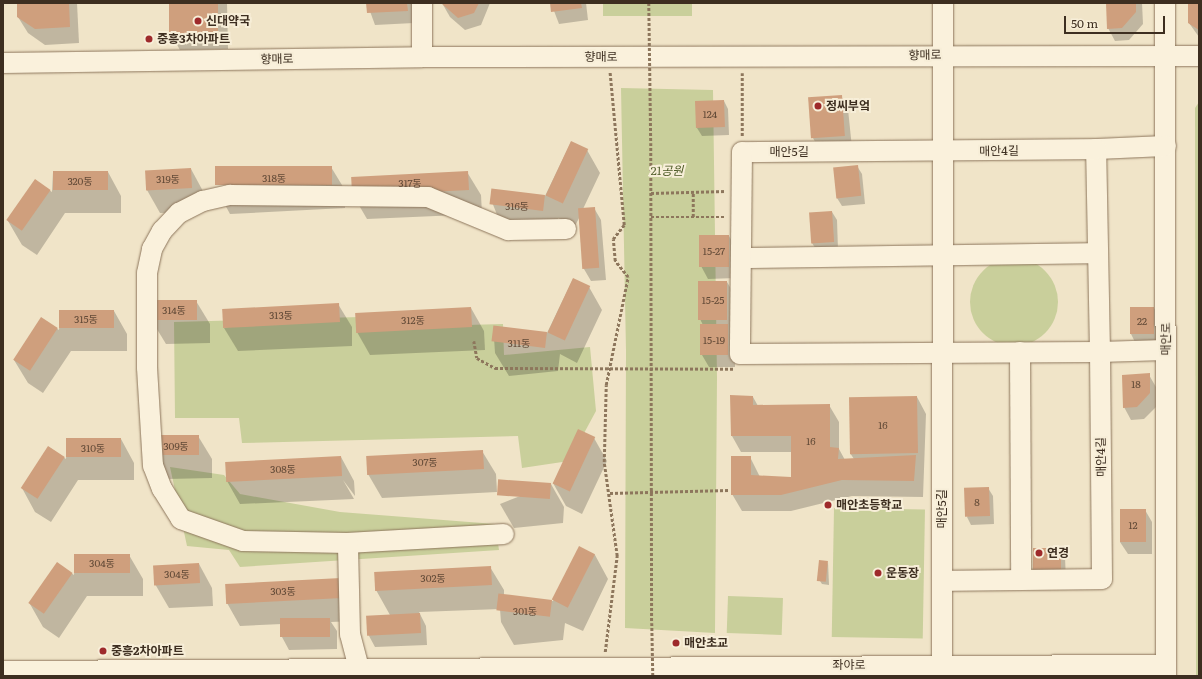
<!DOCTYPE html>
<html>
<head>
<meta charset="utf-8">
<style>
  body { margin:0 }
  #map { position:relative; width:1202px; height:679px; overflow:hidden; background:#f0e4c8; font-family:Literata,"Noto Sans KR",serif }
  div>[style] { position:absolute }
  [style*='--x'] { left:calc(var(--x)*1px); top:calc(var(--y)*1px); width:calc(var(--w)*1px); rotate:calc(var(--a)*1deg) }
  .green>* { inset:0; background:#c9cf9b; transform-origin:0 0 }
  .round { border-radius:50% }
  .shadow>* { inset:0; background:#0003 }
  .building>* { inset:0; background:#cf9f7d; transform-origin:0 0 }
  .path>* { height:2.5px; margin-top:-1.25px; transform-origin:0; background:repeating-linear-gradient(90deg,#8d765c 0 3px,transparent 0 5px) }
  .roads { filter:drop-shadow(0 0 1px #8d765c) drop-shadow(0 0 1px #8d765c) }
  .minor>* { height:20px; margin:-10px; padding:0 10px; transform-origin:10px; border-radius:10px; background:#faf1dc }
  .path-bridge>* { height:2.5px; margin-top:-1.25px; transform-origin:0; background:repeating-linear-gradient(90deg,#8d765c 0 3px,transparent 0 5px) }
  .dots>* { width:11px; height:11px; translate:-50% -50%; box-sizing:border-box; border:2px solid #f7eed8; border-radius:50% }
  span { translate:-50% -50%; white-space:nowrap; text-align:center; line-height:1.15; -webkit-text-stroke:4px #f7eed8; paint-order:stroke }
  .number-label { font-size:10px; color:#624a37 }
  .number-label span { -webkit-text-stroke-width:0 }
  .poi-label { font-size:12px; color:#3d2e20; font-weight:700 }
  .left { translate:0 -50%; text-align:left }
  .street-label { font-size:12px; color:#3d2e20 }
  .park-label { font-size:12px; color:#4d5a26; font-style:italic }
  .frame { position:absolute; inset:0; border:4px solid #3d2e20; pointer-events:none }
  .scale { position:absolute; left:1064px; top:16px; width:101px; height:18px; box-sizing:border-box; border:2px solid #3d2e20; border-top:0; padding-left:5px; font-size:12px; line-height:14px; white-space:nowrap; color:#3d2e20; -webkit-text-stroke:3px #f7eed8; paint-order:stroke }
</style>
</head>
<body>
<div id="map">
  <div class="green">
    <div style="left:603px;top:3px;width:89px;height:13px"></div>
    <div style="clip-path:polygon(621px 88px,713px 90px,717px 378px,715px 633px,625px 628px,626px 351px)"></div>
    <div style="clip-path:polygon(1199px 102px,1199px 676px,1196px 676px,1195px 108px)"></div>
    <div class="round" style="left:970px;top:258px;width:88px;height:88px"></div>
    <div style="clip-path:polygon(361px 317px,359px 328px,503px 324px,504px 355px,590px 347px,596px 411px,569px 461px,522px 468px,518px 436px,242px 443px,239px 418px,175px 418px,174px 322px)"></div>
    <div style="clip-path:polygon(170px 467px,224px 475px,240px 494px,340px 512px,495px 524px,499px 550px,240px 567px,229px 550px,187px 546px)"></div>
    <div style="left:834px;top:508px;width:91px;height:129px;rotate:1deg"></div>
    <div style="left:728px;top:596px;width:55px;height:37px;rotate:2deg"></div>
  </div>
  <div class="shadow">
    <div style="clip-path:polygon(18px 3px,77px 3px,79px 43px,45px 45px,28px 33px,18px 17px)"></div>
    <div style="clip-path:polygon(170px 3px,227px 3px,228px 49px,180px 50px,171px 34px)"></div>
    <div style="clip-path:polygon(367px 3px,413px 3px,414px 23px,375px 25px)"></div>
    <div style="clip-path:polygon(490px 3px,481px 25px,465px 30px,450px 17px,442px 3px)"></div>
    <div style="clip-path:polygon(551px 3px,586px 3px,588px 20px,559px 24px)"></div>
    <div style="clip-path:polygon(1107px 3px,1142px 3px,1143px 24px,1129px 40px,1115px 41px,1108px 28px)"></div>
    <div style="clip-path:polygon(1189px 3px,1199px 3px,1199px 37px,1189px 23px)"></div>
    <div style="clip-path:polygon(841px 96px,848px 109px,852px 148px,820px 151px,813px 138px)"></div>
    <div style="clip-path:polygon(724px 101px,728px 109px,729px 135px,702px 136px,697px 128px)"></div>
    <div style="clip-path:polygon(571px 142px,587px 150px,600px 173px,583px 209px,594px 208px,601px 220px,606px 280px,591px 281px,584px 269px,580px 216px,575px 226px,558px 218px,556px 235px,507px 240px,492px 202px,545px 196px)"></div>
    <div style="clip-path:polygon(857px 166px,862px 174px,865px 204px,842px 206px,837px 198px)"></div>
    <div style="clip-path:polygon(331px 167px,345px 190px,345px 208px,230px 214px,217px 190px)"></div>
    <div style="clip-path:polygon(191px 169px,204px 193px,204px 212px,160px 213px,147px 190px)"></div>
    <div style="clip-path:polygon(53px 172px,108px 172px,121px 196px,121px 213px,65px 213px,37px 255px,22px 245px,8px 221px,35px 180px,52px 192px)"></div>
    <div style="clip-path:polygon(467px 172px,481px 195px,482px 214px,367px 219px,353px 195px)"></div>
    <div style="clip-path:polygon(832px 212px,837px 220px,838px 250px,817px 251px,812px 243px)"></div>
    <div style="clip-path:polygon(729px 236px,736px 248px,736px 278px,708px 279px,701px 266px)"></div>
    <div style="clip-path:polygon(573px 279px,589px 287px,602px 310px,577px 363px,560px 354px,558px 371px,509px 376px,495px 353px,494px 338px,547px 333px)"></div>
    <div style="clip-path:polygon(727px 282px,734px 294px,735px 367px,709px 367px,702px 355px,703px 325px,700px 319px)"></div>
    <div style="clip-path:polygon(196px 301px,210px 324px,210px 343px,166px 344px,152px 321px)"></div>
    <div style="clip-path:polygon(338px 304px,352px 327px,352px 346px,238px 351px,224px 328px)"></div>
    <div style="clip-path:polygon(471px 308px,484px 331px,485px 350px,370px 355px,357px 332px)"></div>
    <div style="clip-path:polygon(1131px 308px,1154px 308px,1158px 316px,1158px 343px,1135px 342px,1131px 334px)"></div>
    <div style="clip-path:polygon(60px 311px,114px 311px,127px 334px,127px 351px,71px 351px,43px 393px,28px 383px,14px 360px,42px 319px,59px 330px)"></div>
    <div style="clip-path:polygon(1149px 375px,1156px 387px,1157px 406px,1144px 419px,1131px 420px,1124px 407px)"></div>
    <div style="clip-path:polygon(753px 397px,758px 406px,829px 405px,839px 422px,839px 449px,845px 460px,854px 459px,850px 453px,917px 397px,926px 414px,923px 497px,852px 496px,791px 511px,742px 511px,732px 494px,750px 457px,760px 477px,792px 479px,792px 452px,741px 452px,732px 436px)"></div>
    <div style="clip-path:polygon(198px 436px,212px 459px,212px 478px,168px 479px,154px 456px)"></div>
    <div style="clip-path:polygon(594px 438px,607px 461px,582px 514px,566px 506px,553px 483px)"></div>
    <div style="clip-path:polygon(67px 439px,121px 439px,134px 463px,134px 480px,78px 480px,51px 522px,35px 512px,22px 488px,49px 447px,66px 459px)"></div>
    <div style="clip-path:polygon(482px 451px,496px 474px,497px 492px,382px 498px,368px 474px)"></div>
    <div style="clip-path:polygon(341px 457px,354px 481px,355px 496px,343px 480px,354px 499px,240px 504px,227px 481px)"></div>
    <div style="clip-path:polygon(551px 484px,564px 507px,563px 523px,514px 528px,500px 504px)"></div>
    <div style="clip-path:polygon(988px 488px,993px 496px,994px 524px,971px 525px,967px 517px)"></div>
    <div style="clip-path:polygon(1145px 510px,1152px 522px,1152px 554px,1128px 554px,1120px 542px)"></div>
    <div style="clip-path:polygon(579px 548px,595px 555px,608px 579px,583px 631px,565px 623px,563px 640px,514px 645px,501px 622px,500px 609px,419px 612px,426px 626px,427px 645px,375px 647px,368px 634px,390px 615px,376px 590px,490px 567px,504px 590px,504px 606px,553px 601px)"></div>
    <div style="clip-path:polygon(1061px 549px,1065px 557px,1066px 581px,1039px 581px)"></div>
    <div style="clip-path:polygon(75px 555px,129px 555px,143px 579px,143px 596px,87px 596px,59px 638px,43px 627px,30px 604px,57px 563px,74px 575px)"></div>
    <div style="clip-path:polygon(828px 562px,829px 585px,822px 584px,820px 581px)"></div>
    <div style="clip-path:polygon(199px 564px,212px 588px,213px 606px,169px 608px,155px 584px)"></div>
    <div style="clip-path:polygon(341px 579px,355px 621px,331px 622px,337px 631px,337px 649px,289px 650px,282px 637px,282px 624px,240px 626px,227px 603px)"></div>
  </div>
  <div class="building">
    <div style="clip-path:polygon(17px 3px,69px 3px,70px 27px,35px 29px,17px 17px)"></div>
    <div style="left:169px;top:3px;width:49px;height:32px"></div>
    <div style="clip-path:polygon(366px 3px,407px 3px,408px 11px,367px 13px)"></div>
    <div style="clip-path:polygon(441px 3px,479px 3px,474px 13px,458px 18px)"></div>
    <div style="clip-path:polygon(550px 3px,581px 3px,582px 8px,551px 12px)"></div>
    <div style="clip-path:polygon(1106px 3px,1136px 3px,1136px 12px,1122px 28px,1107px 29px)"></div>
    <div style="clip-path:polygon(1188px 3px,1199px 3px,1199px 30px,1188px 23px)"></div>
    <div style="left:842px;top:95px;width:41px;height:34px;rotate:86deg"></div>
    <div style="left:724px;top:100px;width:27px;height:29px;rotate:88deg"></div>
    <div style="left:571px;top:141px;width:19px;height:60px;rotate:25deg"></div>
    <div style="left:858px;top:165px;width:31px;height:25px;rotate:84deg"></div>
    <div style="left:332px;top:166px;width:19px;height:117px;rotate:90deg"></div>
    <div style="left:191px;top:168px;width:20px;height:46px;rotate:87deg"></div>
    <div style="left:53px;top:171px;width:55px;height:19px"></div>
    <div style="left:468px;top:171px;width:19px;height:117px;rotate:87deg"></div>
    <div style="left:35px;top:179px;width:19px;height:50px;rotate:35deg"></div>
    <div style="left:545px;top:195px;width:16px;height:54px;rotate:97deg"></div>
    <div style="left:595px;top:207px;width:61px;height:17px;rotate:86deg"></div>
    <div style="left:832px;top:211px;width:31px;height:23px;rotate:86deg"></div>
    <div style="left:699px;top:235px;width:30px;height:32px"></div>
    <div style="left:573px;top:278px;width:19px;height:60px;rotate:25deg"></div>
    <div style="left:698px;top:281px;width:29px;height:39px"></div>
    <div style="left:197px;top:300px;width:20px;height:46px;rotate:90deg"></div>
    <div style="left:339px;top:303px;width:19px;height:117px;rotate:87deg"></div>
    <div style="left:471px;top:307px;width:20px;height:116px;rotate:87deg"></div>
    <div style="left:1130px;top:307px;width:24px;height:27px"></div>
    <div style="left:59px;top:310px;width:55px;height:18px"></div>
    <div style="left:41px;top:317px;width:20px;height:51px;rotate:33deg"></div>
    <div style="left:728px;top:324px;width:31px;height:28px;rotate:90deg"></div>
    <div style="left:547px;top:332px;width:16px;height:54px;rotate:97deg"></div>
    <div style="clip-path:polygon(1150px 373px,1150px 393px,1137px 407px,1123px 408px,1122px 375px)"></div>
    <div style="clip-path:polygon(730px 395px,753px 396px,753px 405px,830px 404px,830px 447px,839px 448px,838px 459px,916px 455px,914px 481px,842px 480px,781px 495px,731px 495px,731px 456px,751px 456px,751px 475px,791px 477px,791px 436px,731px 436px)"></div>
    <div style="left:917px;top:396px;width:57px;height:68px;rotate:89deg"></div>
    <div style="left:578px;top:429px;width:19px;height:60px;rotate:25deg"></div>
    <div style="left:199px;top:435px;width:20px;height:46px;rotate:90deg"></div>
    <div style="left:66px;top:438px;width:55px;height:19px"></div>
    <div style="left:48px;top:446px;width:20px;height:50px;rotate:33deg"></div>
    <div style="left:483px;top:450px;width:19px;height:117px;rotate:87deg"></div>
    <div style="left:341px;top:456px;width:20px;height:116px;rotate:87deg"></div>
    <div style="left:551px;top:483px;width:16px;height:53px;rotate:94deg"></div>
    <div style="left:989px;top:487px;width:29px;height:25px;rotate:88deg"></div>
    <div style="left:1120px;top:509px;width:26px;height:33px"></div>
    <div style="left:579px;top:546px;width:18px;height:60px;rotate:27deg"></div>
    <div style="left:1033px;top:548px;width:28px;height:25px"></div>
    <div style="left:74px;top:554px;width:56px;height:19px"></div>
    <div style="left:819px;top:560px;width:9px;height:21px;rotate:6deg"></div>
    <div style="left:57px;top:562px;width:19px;height:50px;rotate:35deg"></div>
    <div style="left:199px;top:563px;width:20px;height:46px;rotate:87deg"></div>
    <div style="left:491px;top:566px;width:19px;height:117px;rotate:87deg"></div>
    <div style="left:341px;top:578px;width:20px;height:116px;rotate:87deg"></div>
    <div style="left:552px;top:600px;width:17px;height:54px;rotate:97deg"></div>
    <div style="left:420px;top:613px;width:20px;height:54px;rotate:87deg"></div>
    <div style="left:330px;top:618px;width:19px;height:50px;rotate:90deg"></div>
  </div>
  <div class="path">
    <div style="--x:742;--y:136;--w:63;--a:-90"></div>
    <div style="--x:651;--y:143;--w:480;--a:89.9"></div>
    <div style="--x:651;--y:193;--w:75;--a:-1.5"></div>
    <div style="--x:651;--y:217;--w:74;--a:0"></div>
    <div style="--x:693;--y:217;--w:25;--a:-90"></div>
    <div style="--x:474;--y:341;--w:17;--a:80"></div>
    <div style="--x:477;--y:358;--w:21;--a:29"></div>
    <div style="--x:495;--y:368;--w:238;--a:0.2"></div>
    <div style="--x:610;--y:493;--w:119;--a:-1.4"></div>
    <div style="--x:605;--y:652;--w:97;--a:-82.9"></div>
    <div style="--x:617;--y:556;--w:95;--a:-97.9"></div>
    <div style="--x:604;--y:462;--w:77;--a:-88.5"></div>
    <div style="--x:606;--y:385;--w:110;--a:-78.5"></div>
    <div style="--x:628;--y:277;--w:21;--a:-129"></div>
    <div style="--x:615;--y:261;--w:22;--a:-95"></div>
    <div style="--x:613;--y:239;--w:18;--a:-52"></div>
    <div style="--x:624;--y:225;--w:153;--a:-95.3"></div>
  </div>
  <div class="roads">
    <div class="minor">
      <div style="--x:422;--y:3;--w:54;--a:90"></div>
      <div style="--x:1165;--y:3;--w:673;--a:89.91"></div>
      <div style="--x:3;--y:63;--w:419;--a:-0.8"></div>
      <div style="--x:422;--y:57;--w:777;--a:-0.07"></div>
      <div style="--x:1096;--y:149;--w:70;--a:-2.5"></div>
      <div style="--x:742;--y:258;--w:356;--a:-0.8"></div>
      <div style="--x:1020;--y:352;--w:228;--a:89.7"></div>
      <div style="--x:348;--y:543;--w:156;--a:-3.3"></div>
      <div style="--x:942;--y:581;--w:160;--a:-0.7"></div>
      <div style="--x:1102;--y:579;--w:227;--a:-90.5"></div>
      <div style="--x:1100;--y:352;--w:203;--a:-91.1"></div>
      <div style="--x:1096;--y:149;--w:354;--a:179.5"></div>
      <div style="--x:742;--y:152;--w:202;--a:90.6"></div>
      <div style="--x:740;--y:354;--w:360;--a:-0.3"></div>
      <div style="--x:1100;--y:352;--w:65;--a:-1.8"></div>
      <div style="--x:3;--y:671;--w:1163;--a:-0.3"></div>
      <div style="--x:361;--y:676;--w:43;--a:-104.7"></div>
      <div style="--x:350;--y:634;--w:91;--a:-91.3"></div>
      <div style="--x:348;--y:543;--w:105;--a:-178.9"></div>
      <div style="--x:243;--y:541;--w:66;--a:-160.5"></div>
      <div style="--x:181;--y:519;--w:36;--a:-122"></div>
      <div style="--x:162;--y:489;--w:25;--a:-111"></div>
      <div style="--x:153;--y:466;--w:99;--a:-93.5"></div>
      <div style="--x:147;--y:367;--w:94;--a:-90"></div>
      <div style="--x:147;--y:273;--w:25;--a:-78"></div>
      <div style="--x:152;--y:249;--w:21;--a:-61"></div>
      <div style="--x:162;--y:231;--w:25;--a:-47"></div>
      <div style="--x:179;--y:213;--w:27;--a:-27"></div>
      <div style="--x:203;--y:201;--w:28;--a:-13"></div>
      <div style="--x:230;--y:195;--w:198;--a:0.6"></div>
      <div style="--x:428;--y:197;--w:87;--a:22.4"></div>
      <div style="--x:508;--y:230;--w:58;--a:-1"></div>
      <div style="--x:942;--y:676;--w:673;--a:-89.91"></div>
    </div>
  </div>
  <div class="path-bridge">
    <div style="--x:649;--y:3;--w:140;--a:89.2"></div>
    <div style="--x:652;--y:623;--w:53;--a:88.9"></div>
  </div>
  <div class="dots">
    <div style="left:198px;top:21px;background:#9e2a2b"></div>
    <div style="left:149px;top:39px;background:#9e2a2b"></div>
    <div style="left:818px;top:106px;background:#9e2a2b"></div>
    <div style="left:828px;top:505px;background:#9e2a2b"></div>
    <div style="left:1039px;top:553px;background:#9e2a2b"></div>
    <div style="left:878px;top:573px;background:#9e2a2b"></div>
    <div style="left:676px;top:643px;background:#9e2a2b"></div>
    <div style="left:103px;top:651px;background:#9e2a2b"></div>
  </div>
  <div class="number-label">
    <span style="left:710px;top:114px">124</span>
    <span style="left:274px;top:178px">318동</span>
    <span style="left:168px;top:179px">319동</span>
    <span style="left:80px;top:181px">320동</span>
    <span style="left:410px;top:183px">317동</span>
    <span style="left:517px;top:206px">316동</span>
    <span style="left:714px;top:251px">15-27</span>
    <span style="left:713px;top:300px">15-25</span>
    <span style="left:174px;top:310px">314동</span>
    <span style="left:281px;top:315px">313동</span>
    <span style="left:86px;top:319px">315동</span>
    <span style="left:413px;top:320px">312동</span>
    <span style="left:1142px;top:321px">22</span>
    <span style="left:714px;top:340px">15-19</span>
    <span style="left:519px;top:343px">311동</span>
    <span style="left:1136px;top:384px">18</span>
    <span style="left:883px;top:425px">16</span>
    <span style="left:811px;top:441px">16</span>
    <span style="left:176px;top:446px">309동</span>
    <span style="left:93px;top:448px">310동</span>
    <span style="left:425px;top:462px">307동</span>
    <span style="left:283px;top:469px">308동</span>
    <span style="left:977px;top:502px">8</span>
    <span style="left:1133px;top:525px">12</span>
    <span style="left:102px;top:563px">304동</span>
    <span style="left:177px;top:574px">304동</span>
    <span style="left:433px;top:578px">302동</span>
    <span style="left:283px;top:591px">303동</span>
    <span style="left:525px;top:611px">301동</span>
  </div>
  <div class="poi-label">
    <span class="left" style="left:206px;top:21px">신대약국</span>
    <span class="left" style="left:157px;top:39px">중흥3차아파트</span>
    <span class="left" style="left:826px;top:106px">정씨부엌</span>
    <span class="left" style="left:836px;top:505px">매안초등학교</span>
    <span class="left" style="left:1047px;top:553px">연경</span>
    <span class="left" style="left:886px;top:573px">운동장</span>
    <span class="left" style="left:684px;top:643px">매안초교</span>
    <span class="left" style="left:111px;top:651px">중흥2차아파트</span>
  </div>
  <div class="street-label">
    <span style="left:925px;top:55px;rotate:-1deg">향매로</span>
    <span style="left:601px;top:57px">향매로</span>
    <span style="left:277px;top:59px;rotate:-1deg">향매로</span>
    <span style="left:999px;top:151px;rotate:-1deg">매안4길</span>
    <span style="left:789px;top:152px">매안5길</span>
    <span style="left:1166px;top:339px;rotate:-90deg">매안로</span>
    <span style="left:1101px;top:457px;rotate:-91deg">매안4길</span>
    <span style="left:942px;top:509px;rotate:-90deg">매안5길</span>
    <span style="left:849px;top:665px">좌야로</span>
  </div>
  <div class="park-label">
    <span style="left:667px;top:171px">21공원</span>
  </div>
  <div class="frame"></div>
  <div class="scale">50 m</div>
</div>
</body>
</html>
